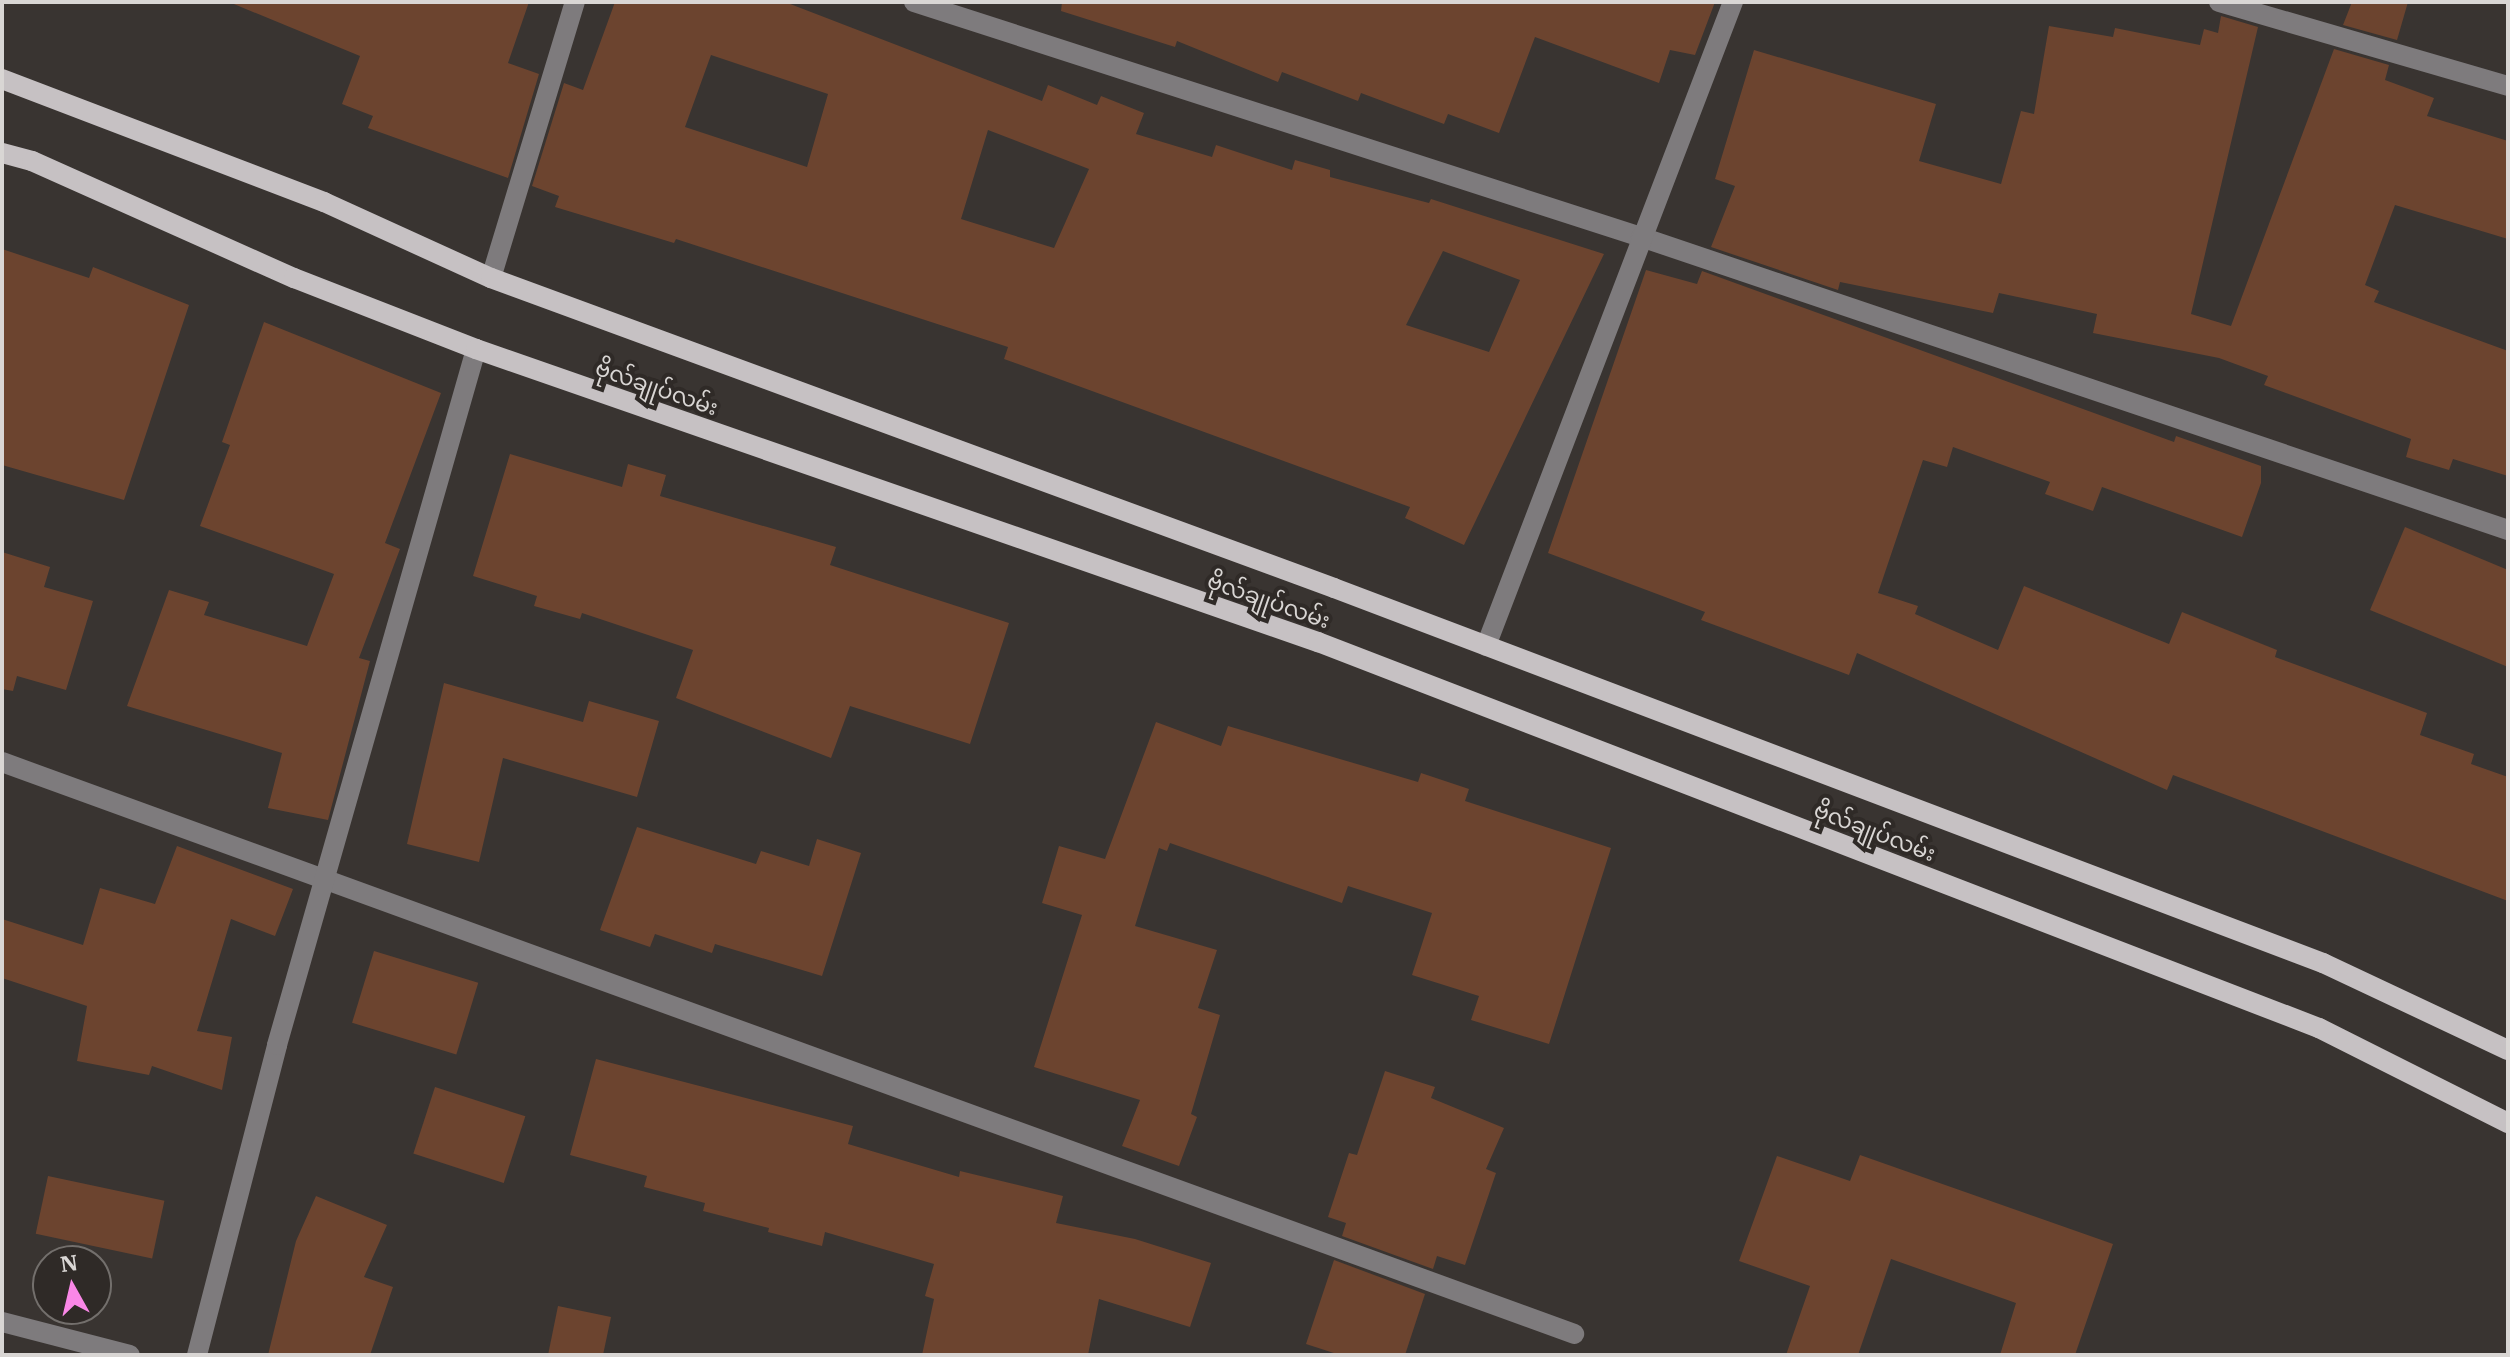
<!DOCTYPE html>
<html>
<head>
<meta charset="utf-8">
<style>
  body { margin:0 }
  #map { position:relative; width:2510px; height:1357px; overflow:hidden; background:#393431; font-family:"IBM Plex Serif","Noto Sans Myanmar",serif }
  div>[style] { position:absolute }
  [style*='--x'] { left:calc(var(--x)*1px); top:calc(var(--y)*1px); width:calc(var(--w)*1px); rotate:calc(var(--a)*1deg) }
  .building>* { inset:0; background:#6c442f; transform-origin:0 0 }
  .minor>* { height:20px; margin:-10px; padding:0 10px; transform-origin:10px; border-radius:10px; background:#7e7b7d }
  .major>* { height:20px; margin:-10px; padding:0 10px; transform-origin:10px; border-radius:10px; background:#c6c1c3 }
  span { translate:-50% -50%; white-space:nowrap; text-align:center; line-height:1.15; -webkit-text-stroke:8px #2f2a27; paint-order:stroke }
  .street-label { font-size:22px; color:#d9d6d4 }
  .frame { position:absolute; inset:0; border:4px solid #d9d6d4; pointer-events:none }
  .north { position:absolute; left:32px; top:1245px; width:80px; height:80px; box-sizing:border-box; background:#2f2a27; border:2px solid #736f6c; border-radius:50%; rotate:352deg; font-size:22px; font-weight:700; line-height:32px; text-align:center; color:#d9d6d4 }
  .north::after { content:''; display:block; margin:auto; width:28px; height:36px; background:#fa87e7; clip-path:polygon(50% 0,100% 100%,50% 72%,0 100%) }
</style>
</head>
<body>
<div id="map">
  <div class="building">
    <div style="clip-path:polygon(229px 2px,529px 2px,508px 63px,539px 74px,508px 178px,368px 128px,373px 116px,342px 104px,360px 56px)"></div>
    <div style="clip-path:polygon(evenodd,615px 2px,785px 2px,1042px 101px,1048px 85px,1097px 105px,1101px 96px,1144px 113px,1136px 134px,1212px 157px,1216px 145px,1292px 170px,1295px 160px,1330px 170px,1330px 177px,1429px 203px,1431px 199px,1604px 254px,1464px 545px,1405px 518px,1410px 507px,1004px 359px,1008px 347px,676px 239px,674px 243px,555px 207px,559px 196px,532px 186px,564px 83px,583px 90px,615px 2px,711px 55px,828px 94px,807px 167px,685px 127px,711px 55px,615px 2px,988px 130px,1089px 169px,1054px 248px,961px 219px,988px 130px,615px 2px,1443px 251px,1520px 280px,1489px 352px,1406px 325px,1443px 251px)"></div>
    <div style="clip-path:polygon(1062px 2px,1715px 2px,1695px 55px,1670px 50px,1659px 83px,1535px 37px,1499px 133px,1448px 114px,1444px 124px,1361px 93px,1358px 101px,1282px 72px,1278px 82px,1177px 41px,1175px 47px,1061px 11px)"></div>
    <div style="clip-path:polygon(2352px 2px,2408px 2px,2397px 40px,2343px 25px)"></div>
    <div style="clip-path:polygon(2221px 16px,2258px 27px,2191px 314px,2231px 326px,2334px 49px,2389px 65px,2385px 80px,2434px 98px,2427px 116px,2508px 141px,2508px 239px,2395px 205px,2365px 285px,2379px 291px,2374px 302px,2508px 351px,2508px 476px,2453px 459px,2449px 470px,2406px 457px,2411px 439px,2264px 385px,2268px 376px,2219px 358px,2093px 333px,2097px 314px,1999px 293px,1993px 313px,1840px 282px,1838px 290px,1711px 247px,1735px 186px,1715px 179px,1754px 50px,1936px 104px,1919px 161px,2001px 184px,2021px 111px,2034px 114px,2049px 26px,2113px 37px,2115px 28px,2200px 45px,2204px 29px,2218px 33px)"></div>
    <div style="clip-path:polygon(2px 249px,89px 278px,93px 267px,189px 305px,124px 500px,2px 465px)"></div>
    <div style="clip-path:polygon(1646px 270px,1697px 284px,1702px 271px,2174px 442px,2176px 436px,2261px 466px,2261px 483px,2242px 537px,2102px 487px,2093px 511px,2045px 494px,2050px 482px,1953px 447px,1947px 467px,1923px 460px,1878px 593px,1918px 606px,1915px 614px,1998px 650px,2024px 586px,2169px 644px,2182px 612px,2277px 650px,2275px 657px,2427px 713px,2420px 735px,2474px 754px,2471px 764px,2508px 777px,2508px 901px,2173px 775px,2167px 790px,1857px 653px,1849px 675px,1701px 620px,1705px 612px,1548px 553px)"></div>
    <div style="clip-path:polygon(264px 322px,441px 393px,385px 543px,400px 549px,359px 658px,370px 661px,328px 820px,268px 808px,282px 753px,127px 706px,169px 590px,209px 602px,204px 615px,307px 646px,334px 574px,200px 526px,230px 445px,222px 442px)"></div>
    <div style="clip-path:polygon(510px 454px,622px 487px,628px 464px,666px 475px,660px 496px,836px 547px,830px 565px,1009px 623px,970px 744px,850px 706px,831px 758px,676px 698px,693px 650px,582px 613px,580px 619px,534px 606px,537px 596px,473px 576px)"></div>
    <div style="clip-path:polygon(2405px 527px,2508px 570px,2508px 667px,2370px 610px)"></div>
    <div style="clip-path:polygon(2px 552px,50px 567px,44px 587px,93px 601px,66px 690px,17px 676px,13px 691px,2px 689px)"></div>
    <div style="clip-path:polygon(444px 683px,583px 722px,589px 701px,659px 721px,637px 797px,503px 758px,479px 862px,407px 844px)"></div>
    <div style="clip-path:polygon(1156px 722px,1221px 746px,1228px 726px,1418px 782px,1421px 773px,1469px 789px,1465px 801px,1611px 848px,1549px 1044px,1471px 1020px,1479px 996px,1412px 975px,1432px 913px,1348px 886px,1342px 903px,1170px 843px,1167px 851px,1159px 848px,1135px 926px,1217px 950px,1198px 1008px,1220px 1015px,1191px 1114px,1197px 1117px,1179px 1166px,1122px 1146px,1140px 1100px,1034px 1067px,1082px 915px,1042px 903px,1059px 846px,1105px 859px)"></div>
    <div style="clip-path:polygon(637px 827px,756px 864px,761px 851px,809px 866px,817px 839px,861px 853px,822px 976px,715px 944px,712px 953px,655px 934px,650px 947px,600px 930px)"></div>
    <div style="clip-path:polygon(177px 846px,293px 889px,275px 936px,231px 919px,197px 1031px,232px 1037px,222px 1090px,152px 1066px,149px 1075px,77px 1061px,87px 1006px,2px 978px,2px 919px,83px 945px,100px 888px,155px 904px)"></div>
    <div style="left:374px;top:951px;width:109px;height:75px;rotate:17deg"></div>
    <div style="clip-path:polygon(596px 1059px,853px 1126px,848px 1144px,959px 1177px,960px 1171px,1063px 1196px,1056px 1223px,1135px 1239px,1211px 1263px,1190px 1327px,1099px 1299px,1088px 1355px,922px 1355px,934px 1299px,925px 1296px,934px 1264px,825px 1232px,822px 1246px,768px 1232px,769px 1228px,703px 1211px,705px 1203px,644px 1187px,647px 1176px,570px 1155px)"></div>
    <div style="clip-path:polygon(1385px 1071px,1435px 1087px,1431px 1098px,1504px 1128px,1486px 1169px,1496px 1173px,1465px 1265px,1437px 1256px,1433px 1269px,1342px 1236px,1346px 1223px,1328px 1217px,1349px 1153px,1357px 1155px)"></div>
    <div style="left:435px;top:1087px;width:95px;height:70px;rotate:18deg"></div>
    <div style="clip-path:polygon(1860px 1155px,2113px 1244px,2075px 1355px,2000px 1355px,2016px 1303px,1891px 1259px,1858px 1355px,1786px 1355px,1810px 1286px,1739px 1261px,1777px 1156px,1850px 1181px)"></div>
    <div style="left:48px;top:1176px;width:119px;height:59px;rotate:12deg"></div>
    <div style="clip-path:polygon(316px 1196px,387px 1225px,364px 1277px,393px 1287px,370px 1355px,268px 1355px,296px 1241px)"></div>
    <div style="clip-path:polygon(1334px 1260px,1425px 1294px,1405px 1355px,1340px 1355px,1306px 1344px)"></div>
    <div style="clip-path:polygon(558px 1306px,611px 1317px,603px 1355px,548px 1355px)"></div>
  </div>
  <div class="minor">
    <div style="--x:914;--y:2;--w:764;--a:17.91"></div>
    <div style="--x:1641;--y:237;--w:915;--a:18.67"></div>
    <div style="--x:2219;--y:2;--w:301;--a:16.2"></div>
    <div style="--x:491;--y:278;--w:288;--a:-73.1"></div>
    <div style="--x:1486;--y:646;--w:690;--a:-69.02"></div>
    <div style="--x:2;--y:762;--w:1673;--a:19.99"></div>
    <div style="--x:2;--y:1322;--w:132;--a:14.5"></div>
    <div style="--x:197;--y:1355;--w:320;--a:-75.5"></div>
    <div style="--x:277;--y:1045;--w:724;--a:-74.04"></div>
  </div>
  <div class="major">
    <div style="--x:2;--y:79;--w:345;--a:20.9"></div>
    <div style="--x:324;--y:202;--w:183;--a:24.5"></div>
    <div style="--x:491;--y:278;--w:898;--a:20.19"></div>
    <div style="--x:1334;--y:588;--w:1058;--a:20.77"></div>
    <div style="--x:2323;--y:963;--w:204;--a:25.2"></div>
    <div style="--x:2;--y:153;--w:31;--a:15"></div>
    <div style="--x:32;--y:161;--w:287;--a:24.1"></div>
    <div style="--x:294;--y:278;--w:195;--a:21.3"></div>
    <div style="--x:476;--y:349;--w:892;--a:19.19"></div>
    <div style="--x:1318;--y:642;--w:1073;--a:21.09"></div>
    <div style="--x:2319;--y:1028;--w:212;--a:26.7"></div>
  </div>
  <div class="street-label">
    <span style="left:657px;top:387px;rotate:19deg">ဗိုလ်ချုပ်လမ်း</span>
    <span style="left:1269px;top:600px;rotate:19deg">ဗိုလ်ချုပ်လမ်း</span>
    <span style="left:1875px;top:831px;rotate:21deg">ဗိုလ်ချုပ်လမ်း</span>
  </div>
  <div class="frame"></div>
  <div class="north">N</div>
</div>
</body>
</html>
